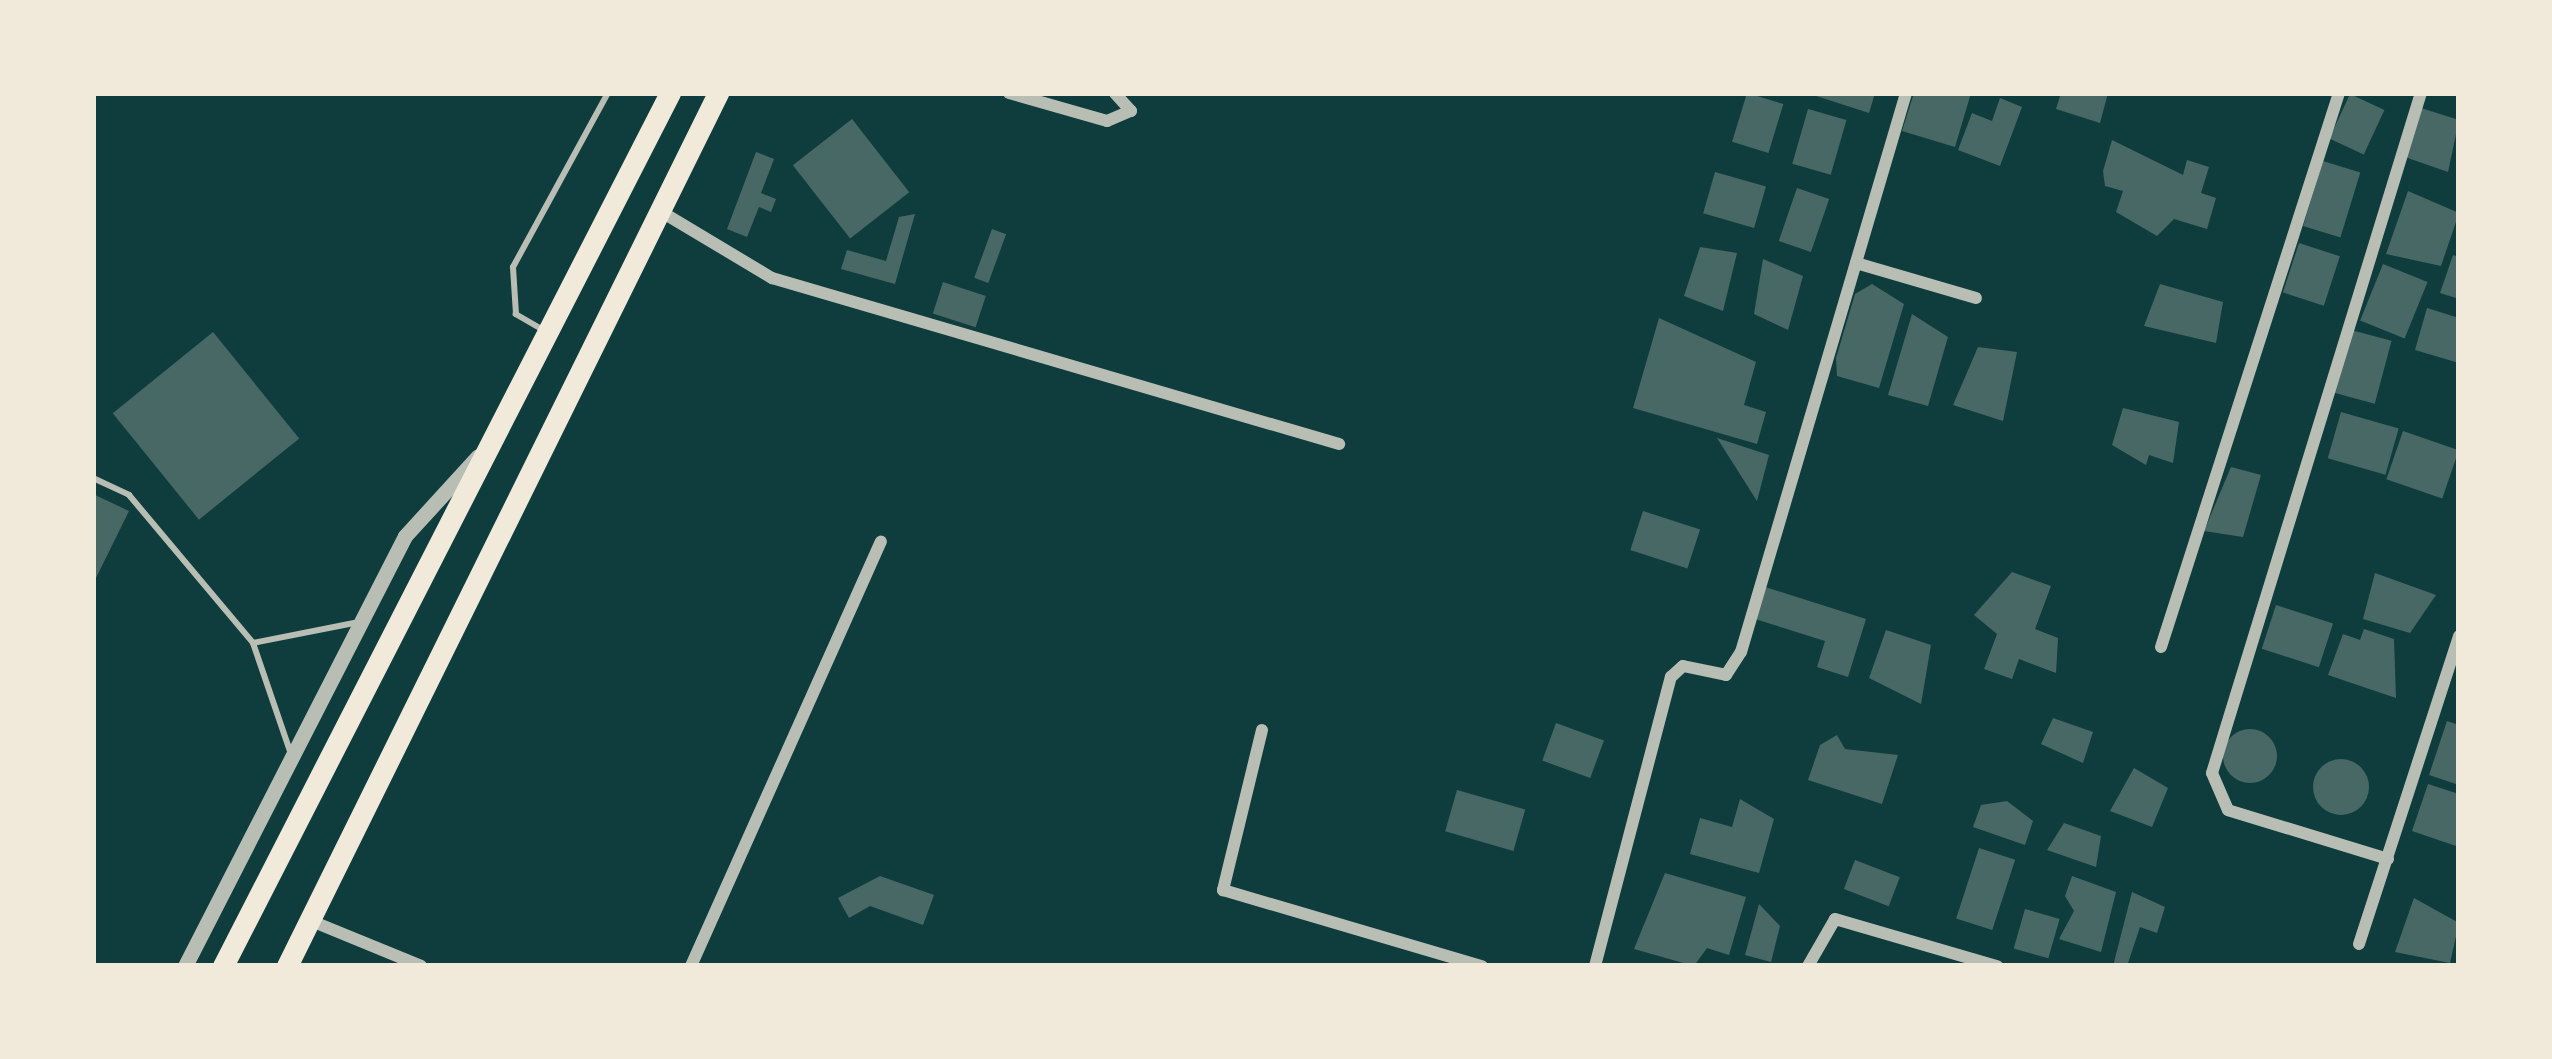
<!DOCTYPE html>
<html>
<head>
<meta charset="utf-8">
<style>
  body { margin:0 }
  #map { position:relative; width:2552px; height:1059px; overflow:hidden; background:#0f3d3e; font-family:"Work Sans",sans-serif }
  div>[style] { position:absolute }
  [style*='--x'] { left:calc(var(--x)*1px); top:calc(var(--y)*1px); width:calc(var(--w)*1px); rotate:calc(var(--a)*1deg) }
  .building>* { inset:0; background:#486865; transform-origin:0 0 }
  .round { border-radius:50% }
  .service>* { height:6px; margin:-3px; padding:0 3px; transform-origin:3px; border-radius:3px; background:#b8beb3 }
  .minor>* { height:12px; margin:-6px; padding:0 6px; transform-origin:6px; border-radius:6px; background:#b8beb3 }
  .tertiary>* { height:15px; margin:-7.5px; padding:0 7.5px; transform-origin:7.5px; border-radius:7.5px; background:#b8beb3 }
  .trunk>* { height:21px; margin:-10.5px; padding:0 10.5px; transform-origin:10.5px; border-radius:10.5px; background:#f1e9da }
  span { translate:-50% -50%; white-space:nowrap; text-align:center; line-height:1.15; -webkit-text-stroke:12px #f1e9da; paint-order:stroke }
  .frame { position:absolute; inset:0; border:96px solid #f1e9da; pointer-events:none }
</style>
</head>
<body>
<div id="map">
  <div class="building">
    <div style="left:1747px;top:93px;width:38px;height:51px;rotate:17deg"></div>
    <div style="clip-path:polygon(1807px 93px,1875px 93px,1869px 113px)"></div>
    <div style="clip-path:polygon(1914px 93px,1971px 93px,1955px 147px,1902px 131px)"></div>
    <div style="clip-path:polygon(2061px 93px,2108px 93px,2100px 123px,2056px 109px)"></div>
    <div style="left:2350px;top:94px;width:38px;height:49px;rotate:25deg"></div>
    <div style="clip-path:polygon(2000px 98px,2022px 107px,2000px 166px,1958px 150px,1972px 113px,1992px 121px)"></div>
    <div style="clip-path:polygon(2421px 108px,2459px 120px,2448px 172px,2405px 157px)"></div>
    <div style="left:1808px;top:109px;width:40px;height:57px;rotate:16deg"></div>
    <div style="left:852px;top:119px;width:93px;height:75px;rotate:52deg"></div>
    <div style="clip-path:polygon(2112px 140px,2183px 175px,2187px 160px,2209px 167px,2201px 193px,2216px 198px,2207px 229px,2174px 219px,2157px 236px,2116px 212px,2123px 191px,2105px 186px,2103px 171px)"></div>
    <div style="clip-path:polygon(756px 152px,774px 159px,761px 193px,776px 199px,771px 212px,759px 207px,747px 237px,727px 229px)"></div>
    <div style="left:2323px;top:161px;width:39px;height:68px;rotate:17deg"></div>
    <div style="left:1715px;top:172px;width:53px;height:43px;rotate:16deg"></div>
    <div style="left:1797px;top:188px;width:34px;height:56px;rotate:19deg"></div>
    <div style="clip-path:polygon(2408px 191px,2459px 213px,2441px 266px,2386px 254px)"></div>
    <div style="clip-path:polygon(915px 214px,895px 284px,841px 269px,847px 250px,886px 261px,899px 217px)"></div>
    <div style="left:992px;top:229px;width:15px;height:52px;rotate:20deg"></div>
    <div style="left:2299px;top:243px;width:43px;height:52px;rotate:18deg"></div>
    <div style="clip-path:polygon(1700px 247px,1737px 253px,1723px 311px,1684px 296px)"></div>
    <div style="clip-path:polygon(2453px 255px,2459px 257px,2459px 299px,2440px 293px)"></div>
    <div style="clip-path:polygon(1763px 259px,1803px 276px,1788px 330px,1754px 314px)"></div>
    <div style="left:2383px;top:264px;width:48px;height:61px;rotate:22deg"></div>
    <div style="left:943px;top:282px;width:45px;height:33px;rotate:18deg"></div>
    <div style="clip-path:polygon(1872px 284px,1904px 304px,1879px 388px,1837px 376px,1836px 358px,1855px 294px)"></div>
    <div style="clip-path:polygon(2160px 284px,2223px 302px,2216px 343px,2144px 326px)"></div>
    <div style="clip-path:polygon(2427px 308px,2459px 318px,2459px 363px,2415px 350px)"></div>
    <div style="clip-path:polygon(1912px 314px,1948px 337px,1928px 406px,1888px 395px)"></div>
    <div style="clip-path:polygon(1659px 318px,1756px 362px,1744px 405px,1766px 412px,1757px 444px,1633px 408px)"></div>
    <div style="left:2351px;top:330px;width:42px;height:65px;rotate:15deg"></div>
    <div style="left:213px;top:332px;width:137px;height:129px;rotate:51deg"></div>
    <div style="clip-path:polygon(1978px 347px,2017px 352px,2003px 421px,1953px 405px)"></div>
    <div style="clip-path:polygon(2123px 408px,2179px 422px,2173px 463px,2149px 455px,2146px 465px,2112px 445px)"></div>
    <div style="left:2341px;top:412px;width:60px;height:48px;rotate:16deg"></div>
    <div style="left:2403px;top:431px;width:59px;height:51px;rotate:19deg"></div>
    <div style="clip-path:polygon(1717px 438px,1769px 455px,1757px 501px)"></div>
    <div style="clip-path:polygon(2231px 467px,2261px 475px,2243px 537px,2204px 531px)"></div>
    <div style="clip-path:polygon(93px 494px,129px 511px,93px 584px)"></div>
    <div style="left:1643px;top:511px;width:60px;height:41px;rotate:18deg"></div>
    <div style="clip-path:polygon(2012px 572px,2051px 586px,2035px 629px,2058px 638px,2056px 673px,2019px 659px,2012px 679px,1984px 669px,1997px 634px,1974px 615px)"></div>
    <div style="clip-path:polygon(2375px 573px,2436px 595px,2410px 633px,2363px 619px)"></div>
    <div style="clip-path:polygon(1762px 586px,1866px 619px,1848px 677px,1817px 667px,1825px 641px,1752px 618px)"></div>
    <div style="left:2276px;top:605px;width:60px;height:46px;rotate:18deg"></div>
    <div style="clip-path:polygon(2364px 629px,2394px 639px,2396px 698px,2328px 675px,2343px 634px,2360px 640px)"></div>
    <div style="clip-path:polygon(1886px 630px,1931px 645px,1921px 704px,1869px 678px)"></div>
    <div style="clip-path:polygon(2053px 718px,2093px 732px,2083px 763px,2041px 744px)"></div>
    <div style="clip-path:polygon(2447px 721px,2459px 725px,2459px 785px,2429px 775px)"></div>
    <div style="left:1556px;top:723px;width:51px;height:40px;rotate:20deg"></div>
    <div class="round" style="left:2223px;top:729px;width:54px;height:54px"></div>
    <div style="clip-path:polygon(1837px 735px,1845px 749px,1898px 755px,1882px 804px,1808px 780px,1820px 745px)"></div>
    <div class="round" style="left:2313px;top:759px;width:56px;height:56px"></div>
    <div style="clip-path:polygon(2134px 768px,2168px 788px,2152px 827px,2110px 811px)"></div>
    <div style="clip-path:polygon(2428px 784px,2459px 794px,2459px 847px,2412px 831px)"></div>
    <div style="left:1457px;top:790px;width:71px;height:43px;rotate:16deg"></div>
    <div style="clip-path:polygon(1740px 799px,1774px 819px,1759px 873px,1690px 854px,1700px 818px,1732px 827px)"></div>
    <div style="clip-path:polygon(2007px 801px,2033px 821px,2025px 845px,1973px 827px,1981px 805px)"></div>
    <div style="clip-path:polygon(2064px 823px,2101px 836px,2096px 867px,2047px 850px)"></div>
    <div style="left:1979px;top:848px;width:38px;height:74px;rotate:18deg"></div>
    <div style="left:1855px;top:860px;width:48px;height:31px;rotate:21deg"></div>
    <div style="clip-path:polygon(1665px 873px,1746px 897px,1729px 955px,1707px 948px,1694px 966px,1634px 949px)"></div>
    <div style="clip-path:polygon(880px 876px,934px 895px,923px 925px,870px 906px,849px 918px,838px 898px)"></div>
    <div style="clip-path:polygon(2072px 876px,2116px 892px,2101px 952px,2059px 939px,2074px 911px,2065px 896px)"></div>
    <div style="clip-path:polygon(2132px 892px,2165px 907px,2157px 933px,2140px 927px,2127px 966px,2113px 966px)"></div>
    <div style="clip-path:polygon(2414px 898px,2459px 923px,2450px 963px,2395px 952px)"></div>
    <div style="clip-path:polygon(1759px 904px,1780px 926px,1771px 962px,1745px 955px)"></div>
    <div style="left:2025px;top:909px;width:36px;height:41px;rotate:16deg"></div>
  </div>
  <div class="service">
    <div style="--x:545;--y:331;--w:34;--a:-150"></div>
    <div style="--x:516;--y:314;--w:47;--a:-93.7"></div>
    <div style="--x:513;--y:267;--w:198;--a:-61.4"></div>
    <div style="--x:93;--y:478;--w:40;--a:25"></div>
    <div style="--x:129;--y:495;--w:193;--a:50"></div>
    <div style="--x:253;--y:643;--w:117;--a:71.1"></div>
    <div style="--x:253;--y:643;--w:103;--a:-11.2"></div>
  </div>
  <div class="minor">
    <div style="--x:1009;--y:93;--w:102;--a:15.9"></div>
    <div style="--x:1107;--y:121;--w:26;--a:-23"></div>
    <div style="--x:1131;--y:111;--w:24;--a:-132"></div>
    <div style="--x:660;--y:211;--w:131;--a:30.9"></div>
    <div style="--x:772;--y:278;--w:591;--a:16.32"></div>
    <div style="--x:1856;--y:263;--w:125;--a:16.3"></div>
    <div style="--x:2161;--y:647;--w:582;--a:-72.19"></div>
    <div style="--x:1262;--y:730;--w:165;--a:103.7"></div>
    <div style="--x:1223;--y:890;--w:270;--a:16.4"></div>
    <div style="--x:2388;--y:859;--w:167;--a:-163"></div>
    <div style="--x:2228;--y:810;--w:40;--a:-113.4"></div>
    <div style="--x:2212;--y:773;--w:711;--a:-72.92"></div>
    <div style="--x:309;--y:920;--w:121;--a:22.3"></div>
    <div style="--x:2359;--y:944;--w:324;--a:-72"></div>
    <div style="--x:691;--y:966;--w:465;--a:-65.9"></div>
    <div style="--x:1595;--y:966;--w:299;--a:-75.3"></div>
    <div style="--x:1671;--y:677;--w:16;--a:-43"></div>
    <div style="--x:1683;--y:666;--w:44;--a:11.8"></div>
    <div style="--x:1726;--y:675;--w:27;--a:-57"></div>
    <div style="--x:1741;--y:652;--w:583;--a:-73.55"></div>
    <div style="--x:1808;--y:966;--w:54;--a:-60.1"></div>
    <div style="--x:1835;--y:919;--w:169;--a:16.2"></div>
  </div>
  <div class="tertiary">
    <div style="--x:185;--y:966;--w:483;--a:-62.9"></div>
    <div style="--x:405;--y:536;--w:108;--a:-47.6"></div>
  </div>
  <div class="trunk">
    <div style="--x:223;--y:966;--w:981;--a:-62.89"></div>
    <div style="--x:287;--y:966;--w:974;--a:-63.72"></div>
  </div>
  <div class="frame"></div>
</div>
</body>
</html>
